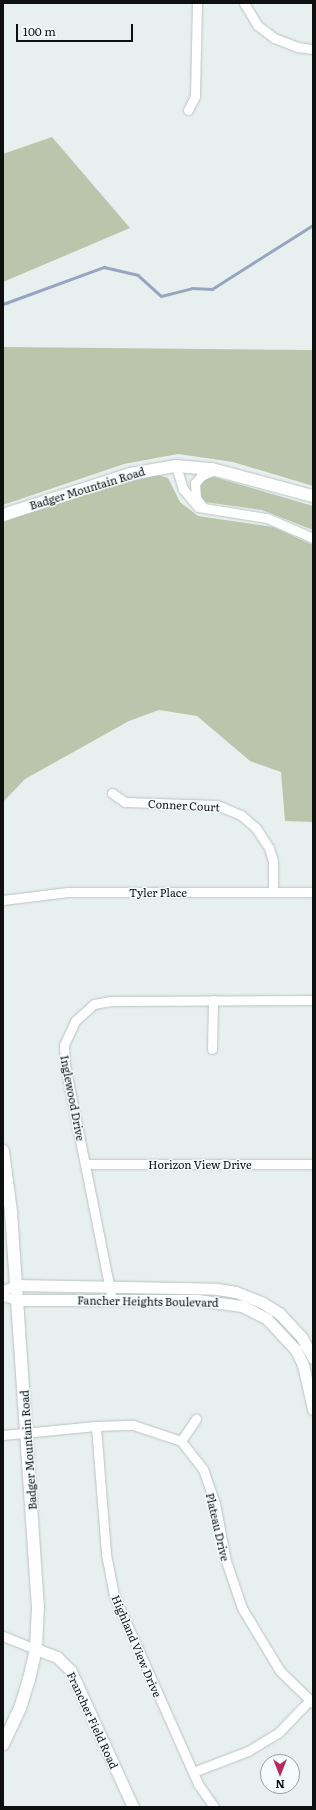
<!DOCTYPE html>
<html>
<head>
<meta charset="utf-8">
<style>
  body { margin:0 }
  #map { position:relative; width:316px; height:1810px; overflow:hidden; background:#e8efef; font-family:Literata,serif }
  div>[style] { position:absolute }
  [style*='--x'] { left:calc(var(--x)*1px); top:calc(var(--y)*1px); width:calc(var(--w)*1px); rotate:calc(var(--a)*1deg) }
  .green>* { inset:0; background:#bac5ab }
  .stream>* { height:2.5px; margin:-1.25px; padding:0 1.25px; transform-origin:1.25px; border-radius:1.25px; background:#97a6c0 }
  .roads { filter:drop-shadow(0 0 1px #bbc2c1) drop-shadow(0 0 1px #bbc2c1) }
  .minor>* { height:9px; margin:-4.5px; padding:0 4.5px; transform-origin:4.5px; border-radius:4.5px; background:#fff }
  .tertiary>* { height:11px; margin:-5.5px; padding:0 5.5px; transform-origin:5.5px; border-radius:5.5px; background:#fff }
  .secondary>* { height:12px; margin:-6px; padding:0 6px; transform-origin:6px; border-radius:6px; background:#fff }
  span { translate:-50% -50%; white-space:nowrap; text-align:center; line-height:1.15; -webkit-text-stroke:3px #f5fcfc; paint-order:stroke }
  .street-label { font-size:11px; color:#0e1010 }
  .frame { position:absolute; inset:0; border:4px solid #0e1010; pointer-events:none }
  .north { position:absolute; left:260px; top:1754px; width:40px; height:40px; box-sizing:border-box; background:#f5fcfc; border:1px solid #999e9e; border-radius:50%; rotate:180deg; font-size:11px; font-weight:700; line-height:16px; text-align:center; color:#0e1010 }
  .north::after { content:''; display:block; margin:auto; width:14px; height:18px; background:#b72a60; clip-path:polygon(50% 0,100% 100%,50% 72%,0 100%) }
  .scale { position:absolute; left:16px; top:24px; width:117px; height:18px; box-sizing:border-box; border:2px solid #0e1010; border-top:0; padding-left:5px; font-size:12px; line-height:14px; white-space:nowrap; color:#0e1010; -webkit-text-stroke:3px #f5fcfc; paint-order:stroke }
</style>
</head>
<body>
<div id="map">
  <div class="green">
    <div style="clip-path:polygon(52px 137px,130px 228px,3px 282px,3px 154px)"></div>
    <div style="clip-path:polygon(3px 347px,313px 350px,313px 486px,233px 462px,178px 454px,124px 464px,3px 505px)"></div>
    <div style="clip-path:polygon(157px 475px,168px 478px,180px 502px,198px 516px,273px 527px,313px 545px,313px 822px,285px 821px,281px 772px,250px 761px,197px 716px,159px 710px,129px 721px,25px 779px,3px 802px,3px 522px,100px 489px)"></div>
    <div style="clip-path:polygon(214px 477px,313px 506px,313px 530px,262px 510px,205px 502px,200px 497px,199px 487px,207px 478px)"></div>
  </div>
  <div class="stream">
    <div style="--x:3;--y:304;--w:108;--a:-20.1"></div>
    <div style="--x:104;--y:267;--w:35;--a:13"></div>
    <div style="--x:138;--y:275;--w:31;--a:42"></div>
    <div style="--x:161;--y:296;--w:32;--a:-14"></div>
    <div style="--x:192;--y:288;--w:20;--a:3"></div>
    <div style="--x:212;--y:289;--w:120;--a:-32.4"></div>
  </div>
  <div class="roads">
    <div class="minor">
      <div style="--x:244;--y:3;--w:26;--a:59"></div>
      <div style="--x:257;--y:25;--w:21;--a:37"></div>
      <div style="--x:274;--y:38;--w:26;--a:21"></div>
      <div style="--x:298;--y:47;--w:15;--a:8"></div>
      <div style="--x:188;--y:110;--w:16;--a:-63"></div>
      <div style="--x:195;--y:96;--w:93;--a:-88.8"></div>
      <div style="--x:176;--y:466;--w:24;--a:73"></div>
      <div style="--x:183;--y:489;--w:23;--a:50"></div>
      <div style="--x:198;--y:507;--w:70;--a:9.1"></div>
      <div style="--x:267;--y:518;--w:50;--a:23.5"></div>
      <div style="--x:202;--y:506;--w:10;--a:-127"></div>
      <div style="--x:196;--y:498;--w:15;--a:-94"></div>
      <div style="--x:195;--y:483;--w:9;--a:-49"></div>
      <div style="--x:201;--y:476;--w:14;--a:-25"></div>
      <div style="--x:112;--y:793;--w:16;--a:35"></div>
      <div style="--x:125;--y:802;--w:92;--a:1.9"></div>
      <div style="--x:217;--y:805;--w:26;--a:23"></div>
      <div style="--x:241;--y:815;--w:20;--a:41"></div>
      <div style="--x:256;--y:828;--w:24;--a:57"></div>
      <div style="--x:269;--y:848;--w:14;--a:73"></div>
      <div style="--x:273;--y:861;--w:31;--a:90"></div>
      <div style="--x:3;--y:900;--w:65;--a:-7"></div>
      <div style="--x:68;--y:892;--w:245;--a:0"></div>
      <div style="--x:212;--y:1049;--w:49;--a:-88.8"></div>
      <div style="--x:86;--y:1164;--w:227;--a:0"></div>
      <div style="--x:3;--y:1290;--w:14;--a:-21"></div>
      <div style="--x:3;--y:1296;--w:15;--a:16"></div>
      <div style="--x:112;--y:1300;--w:240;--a:-101.3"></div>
      <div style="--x:65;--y:1065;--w:20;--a:-93"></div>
      <div style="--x:64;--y:1045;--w:26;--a:-65"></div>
      <div style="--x:75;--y:1021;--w:25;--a:-42"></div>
      <div style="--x:94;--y:1004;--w:17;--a:-10"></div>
      <div style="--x:111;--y:1001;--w:202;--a:-0.3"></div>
      <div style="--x:96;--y:1426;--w:128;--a:85.5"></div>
      <div style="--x:106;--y:1554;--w:42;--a:79"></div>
      <div style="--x:114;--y:1595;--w:207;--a:66"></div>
      <div style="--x:198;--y:1784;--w:28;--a:55"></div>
      <div style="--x:3;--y:1435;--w:93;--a:-5.5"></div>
      <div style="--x:96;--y:1426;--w:37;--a:-2"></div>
      <div style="--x:133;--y:1425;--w:51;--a:18.4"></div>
      <div style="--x:181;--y:1441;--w:36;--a:52"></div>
      <div style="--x:203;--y:1469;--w:36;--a:71"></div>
      <div style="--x:215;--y:1503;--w:59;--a:79.3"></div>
      <div style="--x:226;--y:1561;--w:50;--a:71.2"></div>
      <div style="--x:242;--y:1608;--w:74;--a:58.9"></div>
      <div style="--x:280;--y:1671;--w:46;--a:44.1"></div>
      <div style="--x:181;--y:1441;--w:27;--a:-56"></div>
      <div style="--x:3;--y:1636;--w:35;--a:22"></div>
      <div style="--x:193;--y:1772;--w:59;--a:-20.9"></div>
      <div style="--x:248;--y:1751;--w:35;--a:-31"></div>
      <div style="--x:278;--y:1733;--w:46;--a:-45.9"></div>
    </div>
    <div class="tertiary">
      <div style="--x:16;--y:1285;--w:201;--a:1.1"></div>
      <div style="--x:217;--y:1289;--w:19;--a:9"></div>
      <div style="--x:236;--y:1292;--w:29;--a:22"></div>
      <div style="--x:263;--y:1303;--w:19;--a:32"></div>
      <div style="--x:279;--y:1313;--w:34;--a:47"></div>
      <div style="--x:302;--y:1338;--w:23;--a:61"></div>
      <div style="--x:17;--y:1300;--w:180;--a:0"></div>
      <div style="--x:197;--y:1300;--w:45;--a:7.6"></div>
      <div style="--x:242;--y:1306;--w:28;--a:27"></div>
      <div style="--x:267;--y:1319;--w:42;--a:46.9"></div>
      <div style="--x:296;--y:1350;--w:17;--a:65"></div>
      <div style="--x:303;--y:1365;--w:45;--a:77.2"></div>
      <div style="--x:36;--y:1649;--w:22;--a:21"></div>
      <div style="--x:57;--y:1657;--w:20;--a:45"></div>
      <div style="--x:71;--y:1671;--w:149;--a:65.5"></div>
    </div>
    <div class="secondary">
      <div style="--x:3;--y:515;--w:133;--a:-17.9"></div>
      <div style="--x:130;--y:474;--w:47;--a:-9.9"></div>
      <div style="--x:176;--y:466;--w:36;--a:5"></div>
      <div style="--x:212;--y:469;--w:105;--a:15"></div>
      <div style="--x:3;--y:1151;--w:62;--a:82.5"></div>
      <div style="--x:11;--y:1212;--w:395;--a:86.1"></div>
      <div style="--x:38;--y:1606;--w:43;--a:92.7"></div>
      <div style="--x:36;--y:1649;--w:31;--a:103"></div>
      <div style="--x:29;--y:1679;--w:30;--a:107"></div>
      <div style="--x:20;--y:1708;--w:40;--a:115"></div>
    </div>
  </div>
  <div class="street-label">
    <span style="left:87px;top:488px;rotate:-17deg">Badger Mountain Road</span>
    <span style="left:184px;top:805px;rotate:3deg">Conner Court</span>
    <span style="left:158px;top:892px">Tyler Place</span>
    <span style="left:73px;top:1098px;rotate:79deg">Inglewood Drive</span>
    <span style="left:200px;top:1164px">Horizon View Drive</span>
    <span style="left:148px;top:1301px;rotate:1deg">Fancher Heights Boulevard</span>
    <span style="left:28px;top:1450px;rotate:-94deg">Badger Mountain Road</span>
    <span style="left:218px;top:1527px;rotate:77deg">Plateau Drive</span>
    <span style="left:137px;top:1646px;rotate:67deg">Highland View Drive</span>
    <span style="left:93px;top:1720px;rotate:65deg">Francher Field Road</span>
  </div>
  <div class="frame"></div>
  <div class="north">N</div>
  <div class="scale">100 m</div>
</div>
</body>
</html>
